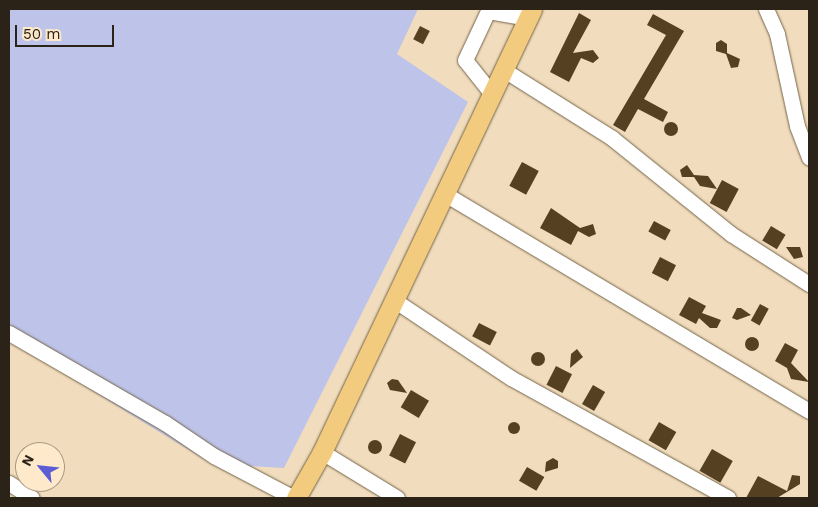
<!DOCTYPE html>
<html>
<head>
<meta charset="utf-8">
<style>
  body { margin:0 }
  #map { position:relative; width:818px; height:507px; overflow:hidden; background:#f1ddbe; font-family:"Work Sans",sans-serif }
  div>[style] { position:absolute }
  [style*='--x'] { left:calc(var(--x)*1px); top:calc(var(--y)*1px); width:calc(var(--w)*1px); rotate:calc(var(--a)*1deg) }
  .green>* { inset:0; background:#bdc3e9 }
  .building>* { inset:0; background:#554122; transform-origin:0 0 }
  .round { border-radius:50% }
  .roads { filter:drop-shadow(0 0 1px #756449) drop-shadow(0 0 1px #756449) }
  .minor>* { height:15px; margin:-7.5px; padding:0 7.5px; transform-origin:7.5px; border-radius:7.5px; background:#fff }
  .major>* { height:19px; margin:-9.5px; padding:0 9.5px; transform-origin:9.5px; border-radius:9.5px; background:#f2cb7e }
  span { translate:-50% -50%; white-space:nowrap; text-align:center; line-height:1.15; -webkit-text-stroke:5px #feeacb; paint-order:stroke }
  .frame { position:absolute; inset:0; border:10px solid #2b2318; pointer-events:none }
  .north { position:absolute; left:15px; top:442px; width:50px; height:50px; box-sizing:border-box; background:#feeacb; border:1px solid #aa9a83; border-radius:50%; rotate:298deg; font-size:14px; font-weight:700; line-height:20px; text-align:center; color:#2b2318 }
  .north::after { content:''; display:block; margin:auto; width:18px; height:22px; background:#5c5dd5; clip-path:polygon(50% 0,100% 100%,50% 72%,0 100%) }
  .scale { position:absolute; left:15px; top:25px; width:99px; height:22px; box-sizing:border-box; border:2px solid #2b2318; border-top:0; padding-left:6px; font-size:15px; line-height:18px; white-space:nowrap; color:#2b2318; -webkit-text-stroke:4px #feeacb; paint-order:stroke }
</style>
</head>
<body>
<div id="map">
  <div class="green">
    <div style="clip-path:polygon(9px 9px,418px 9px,397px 54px,468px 102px,284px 468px,212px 464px,9px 340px)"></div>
  </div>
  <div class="building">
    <div style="clip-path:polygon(579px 13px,591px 20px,573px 53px,593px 50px,599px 58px,593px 63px,581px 58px,569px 82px,550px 72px)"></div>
    <div style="clip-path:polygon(653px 14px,684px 31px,644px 99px,668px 112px,663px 122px,638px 109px,625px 132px,613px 125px,666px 35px,647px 25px)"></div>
    <div style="left:420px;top:26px;width:11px;height:15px;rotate:27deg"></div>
    <div style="clip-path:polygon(721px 40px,727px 44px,727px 53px,740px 59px,738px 67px,731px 68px,726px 54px,716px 51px,716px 43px)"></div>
    <div class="round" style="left:664px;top:122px;width:14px;height:14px"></div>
    <div style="left:522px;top:162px;width:19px;height:27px;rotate:28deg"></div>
    <div style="clip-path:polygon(687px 165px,694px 175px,708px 176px,717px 189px,700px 186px,694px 177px,682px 177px,680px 170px)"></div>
    <div style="left:722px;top:180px;width:19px;height:26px;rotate:28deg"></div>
    <div style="clip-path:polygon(551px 208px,580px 228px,593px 224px,596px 234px,589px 237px,578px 231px,571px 245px,540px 228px)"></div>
    <div style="left:654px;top:221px;width:19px;height:12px;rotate:28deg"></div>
    <div style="left:771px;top:226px;width:17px;height:17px;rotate:31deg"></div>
    <div style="clip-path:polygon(786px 247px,800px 247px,803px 257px,794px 259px)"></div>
    <div style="left:660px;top:257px;width:18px;height:18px;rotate:27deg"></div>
    <div style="clip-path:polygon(689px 297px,706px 306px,702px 313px,721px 320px,717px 328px,710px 328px,699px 318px,696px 324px,679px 315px)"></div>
    <div style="left:760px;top:304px;width:10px;height:19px;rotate:29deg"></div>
    <div style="clip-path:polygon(737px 308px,741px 308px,751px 315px,737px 320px,732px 318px)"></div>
    <div style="left:479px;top:323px;width:20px;height:15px;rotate:27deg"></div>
    <div class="round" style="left:745px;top:337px;width:14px;height:14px"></div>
    <div style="clip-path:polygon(785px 343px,798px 350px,791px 363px,809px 382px,791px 379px,787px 368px,775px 361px)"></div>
    <div style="clip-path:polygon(577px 349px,583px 357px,570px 368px,571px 354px)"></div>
    <div class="round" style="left:531px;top:352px;width:14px;height:14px"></div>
    <div style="left:556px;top:366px;width:18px;height:21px;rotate:27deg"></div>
    <div style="clip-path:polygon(392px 379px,398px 380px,407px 393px,390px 390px,387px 383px)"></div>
    <div style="left:593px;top:385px;width:14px;height:22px;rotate:30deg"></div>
    <div style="left:411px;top:390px;width:21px;height:20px;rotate:31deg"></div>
    <div class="round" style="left:508px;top:422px;width:12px;height:12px"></div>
    <div style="left:659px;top:422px;width:20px;height:21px;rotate:30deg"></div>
    <div style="left:400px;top:434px;width:18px;height:24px;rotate:27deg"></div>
    <div class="round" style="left:368px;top:440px;width:14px;height:14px"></div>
    <div style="left:712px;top:449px;width:24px;height:25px;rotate:30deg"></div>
    <div style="clip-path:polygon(553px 458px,558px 461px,558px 468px,545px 472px,546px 462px)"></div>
    <div style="left:527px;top:467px;width:20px;height:16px;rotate:30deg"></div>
    <div style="clip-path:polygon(792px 475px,800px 476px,800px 484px,777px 498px,746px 498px,758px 476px,787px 491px)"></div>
  </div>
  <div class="roads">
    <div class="minor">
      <div style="--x:766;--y:9;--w:27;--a:66"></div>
      <div style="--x:777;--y:34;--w:94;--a:77.7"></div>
      <div style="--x:797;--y:126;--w:34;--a:69"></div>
      <div style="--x:504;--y:70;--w:128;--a:32.2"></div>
      <div style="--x:612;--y:138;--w:153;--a:38.9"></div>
      <div style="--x:731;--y:234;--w:93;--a:32.7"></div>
      <div style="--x:492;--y:94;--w:43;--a:-128.5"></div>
      <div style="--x:465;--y:60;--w:54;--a:-64.9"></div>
      <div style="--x:488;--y:11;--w:41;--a:9.9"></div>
      <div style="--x:445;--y:194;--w:424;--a:30.8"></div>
      <div style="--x:394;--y:300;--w:141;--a:33.7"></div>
      <div style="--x:511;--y:378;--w:248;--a:28.9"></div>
      <div style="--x:9;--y:333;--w:180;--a:30"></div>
      <div style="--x:165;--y:423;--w:59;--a:34"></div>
      <div style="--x:214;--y:456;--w:90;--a:27.7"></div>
      <div style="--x:322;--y:452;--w:88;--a:31.5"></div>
      <div style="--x:9;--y:483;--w:27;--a:33"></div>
    </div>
    <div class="major">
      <div style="--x:296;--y:498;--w:53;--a:-60.5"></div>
      <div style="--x:322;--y:452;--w:490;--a:-64.6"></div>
    </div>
  </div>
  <div class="frame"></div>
  <div class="north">N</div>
  <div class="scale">50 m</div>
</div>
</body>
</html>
